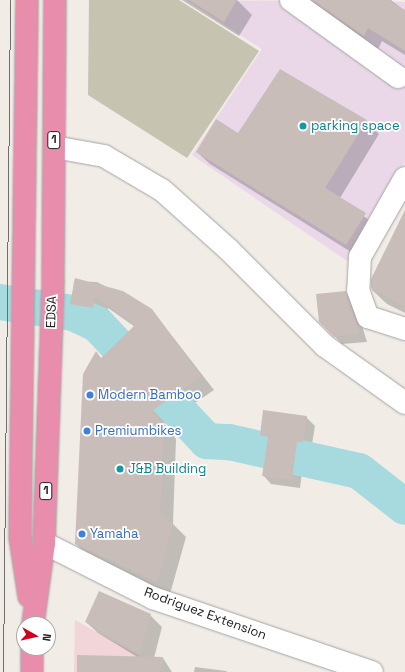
<!DOCTYPE html>
<html>
<head>
<meta charset="utf-8">
<style>
  body { margin:0 }
  #map { position:relative; width:405px; height:672px; overflow:hidden; background:#f1ece6; font-family:"Space Grotesk",sans-serif }
  div>[style] { position:absolute }
  [style*='--x'] { left:calc(var(--x)*1px); top:calc(var(--y)*1px); width:calc(var(--w)*1px); rotate:calc(var(--a)*1deg) }
  .commercial>* { inset:0; background:#f1d5d8 }
  .industrial>* { inset:0; background:#ead8e9 }
  .construction>* { inset:0; background:#c6c3b1 }
  .shadow>* { inset:0; background:#0003 }
  .river>* { height:36px; margin:-18px; padding:0 18px; transform-origin:18px; border-radius:18px; background:#a6dadf }
  .building>* { inset:0; background:#c9bdb9 }
  .roads { filter:drop-shadow(0 0 1px #a4a4a4) drop-shadow(0 0 1px #a4a4a4) }
  .minor>* { height:22px; margin:-11px; padding:0 11px; transform-origin:11px; border-radius:11px; background:#fff }
  .highway>* { height:22px; margin:-11px; padding:0 11px; transform-origin:11px; border-radius:11px; background:#e98dac }
  .tram>* { height:1px; margin:-0.5px; padding:0 0.5px; transform-origin:0.5px; border-radius:0.5px; background:#6e6e6e }
  .dots>* { width:11px; height:11px; translate:-50% -50%; box-sizing:border-box; border:2px solid #fff; border-radius:50% }
  span { translate:-50% -50%; white-space:nowrap; text-align:center; line-height:1.15; -webkit-text-stroke:3.5px #fff; paint-order:stroke }
  .shield-label span { padding:1px 3px; background:#fff; border:1px solid; border-radius:3px; -webkit-text-stroke-width:0 }
  .shield-label { font-size:12px; color:#202020; font-weight:700 }
  .culture-label { font-size:13px; color:#0d838f }
  .left { translate:0 -50%; text-align:left }
  .street-label { font-size:13px; color:#202020 }
  .shop-label { font-size:13px; color:#366cbe }
  .north { position:absolute; left:16px; top:616px; width:40px; height:40px; box-sizing:border-box; background:#fff; border:1px solid #a6a6a6; border-radius:50%; rotate:98deg; font-size:11px; font-weight:700; line-height:16px; text-align:center; color:#202020 }
  .north::after { content:''; display:block; margin:auto; width:14px; height:18px; background:#d0001f; clip-path:polygon(50% 0,100% 100%,50% 72%,0 100%) }
</style>
</head>
<body>
<div id="map">
  <div class="commercial">
    <div style="clip-path:polygon(75px 620px,140px 656px,136px 672px,74px 672px)"></div>
  </div>
  <div class="industrial">
    <div style="clip-path:polygon(186px 0,405px 2px,405px 162px,347px 261px,192px 155px,262px 49px)"></div>
  </div>
  <div class="construction">
    <div style="clip-path:polygon(89px 0,179px 0,259px 51px,187px 158px,88px 95px)"></div>
  </div>
  <div class="shadow">
    <div style="clip-path:polygon(182px 0,237px 0,252px 15px,239px 36px)"></div>
    <div style="clip-path:polygon(297px 0,391px 0,405px 11px,405px 55px,382px 41px,378px 49px,313px 3px)"></div>
    <div style="clip-path:polygon(366px 121px,379px 134px,340px 198px,378px 227px,359px 257px,210px 164px,197px 152px,238px 134px)"></div>
    <div style="clip-path:polygon(405px 211px,405px 313px,387px 304px,372px 290px,372px 279px)"></div>
    <div style="clip-path:polygon(74px 281px,97px 282px,152px 310px,214px 390px,164px 424px,176px 439px,173px 524px,186px 537px,170px 594px,89px 557px,76px 544px,102px 359px,135px 327px,108px 308px,106px 321px,84px 317px,72px 304px)"></div>
    <div style="clip-path:polygon(345px 292px,354px 300px,367px 342px,342px 344px,320px 321px)"></div>
    <div style="clip-path:polygon(306px 417px,315px 426px,311px 450px,305px 449px,300px 488px,271px 484px,263px 475px,268px 442px,261px 435px)"></div>
    <div style="clip-path:polygon(150px 615px,162px 627px,154px 658px,163px 658px,172px 672px,77px 672px,139px 658px,98px 633px,86px 622px)"></div>
    <div style="clip-path:polygon(195px 667px,226px 671px,227px 672px,194px 672px)"></div>
  </div>
  <div class="river">
    <div style="--x:0;--y:302;--w:74;--a:8.6"></div>
    <div style="--x:73;--y:313;--w:26;--a:25"></div>
    <div style="--x:97;--y:324;--w:161;--a:46.8"></div>
    <div style="--x:207;--y:441;--w:22;--a:3"></div>
    <div style="--x:229;--y:442;--w:133;--a:12.6"></div>
    <div style="--x:359;--y:471;--w:58;--a:38"></div>
  </div>
  <div class="building">
    <div style="clip-path:polygon(189px 0,237px 0,224px 22px)"></div>
    <div style="clip-path:polygon(312px 0,388px 0,405px 10px,405px 51px,368px 28px,364px 36px)"></div>
    <div style="clip-path:polygon(280px 69px,367px 120px,325px 188px,366px 213px,346px 245px,196px 152px,216px 119px,238px 133px)"></div>
    <div style="clip-path:polygon(405px 210px,405px 307px,371px 288px,371px 279px)"></div>
    <div style="clip-path:polygon(75px 278px,123px 291px,152px 309px,201px 376px,152px 411px,164px 426px,160px 514px,173px 524px,157px 582px,75px 544px,83px 374px,96px 351px,101px 358px,135px 325px,95px 296px,93px 308px,70px 304px)"></div>
    <div style="clip-path:polygon(346px 291px,359px 334px,334px 337px,319px 322px,316px 294px)"></div>
    <div style="clip-path:polygon(263px 410px,307px 416px,303px 442px,297px 442px,292px 480px,262px 476px,268px 437px,260px 435px)"></div>
    <div style="clip-path:polygon(99px 591px,151px 614px,140px 654px,85px 622px)"></div>
    <div style="clip-path:polygon(77px 655px,163px 657px,160px 672px,77px 672px)"></div>
  </div>
  <div class="roads">
    <div class="minor">
      <div style="--x:291;--y:0;--w:132;--a:35.7"></div>
      <div style="--x:54;--y:147;--w:51;--a:10.2"></div>
      <div style="--x:104;--y:156;--w:67;--a:30.4"></div>
      <div style="--x:162;--y:190;--w:90;--a:41.8"></div>
      <div style="--x:229;--y:250;--w:136;--a:45"></div>
      <div style="--x:325;--y:346;--w:98;--a:35.5"></div>
      <div style="--x:405;--y:178;--w:91;--a:119.7"></div>
      <div style="--x:360;--y:257;--w:33;--a:93"></div>
      <div style="--x:358;--y:290;--w:29;--a:70"></div>
      <div style="--x:368;--y:317;--w:39;--a:18"></div>
      <div style="--x:44;--y:543;--w:122;--a:26.8"></div>
      <div style="--x:153;--y:598;--w:231;--a:18.7"></div>
    </div>
    <div class="highway">
      <div style="--x:27;--y:0;--w:537;--a:90.75"></div>
      <div style="--x:20;--y:537;--w:60;--a:81.3"></div>
      <div style="--x:33;--y:624;--w:82;--a:-82.3"></div>
      <div style="--x:44;--y:543;--w:263;--a:-88"></div>
      <div style="--x:53;--y:280;--w:280;--a:-89.6"></div>
      <div style="--x:32;--y:672;--w:24;--a:-90"></div>
    </div>
  </div>
  <div class="tram">
    <div style="--x:3;--y:672;--w:672;--a:-89.4"></div>
  </div>
  <div class="dots">
    <div style="left:303px;top:126px;background:#0f9aa8"></div>
    <div style="left:90px;top:395px;background:#3f7fe0"></div>
    <div style="left:87px;top:431px;background:#3f7fe0"></div>
    <div style="left:120px;top:469px;background:#0f9aa8"></div>
    <div style="left:82px;top:534px;background:#3f7fe0"></div>
  </div>
  <div class="shield-label">
    <span style="left:54px;top:140px">1</span>
    <span style="left:46px;top:491px">1</span>
  </div>
  <div class="culture-label">
    <span class="left" style="left:311px;top:126px">parking space</span>
    <span class="left" style="left:128px;top:469px">J&amp;B Building</span>
  </div>
  <div class="street-label">
    <span style="left:52px;top:312px;rotate:-88deg">EDSA</span>
    <span style="left:205px;top:614px;rotate:20deg">Rodriguez Extension</span>
  </div>
  <div class="shop-label">
    <span class="left" style="left:98px;top:395px">Modern Bamboo</span>
    <span class="left" style="left:95px;top:431px">Premiumbikes</span>
    <span class="left" style="left:90px;top:534px">Yamaha</span>
  </div>
  <div class="north">N</div>
</div>
</body>
</html>
